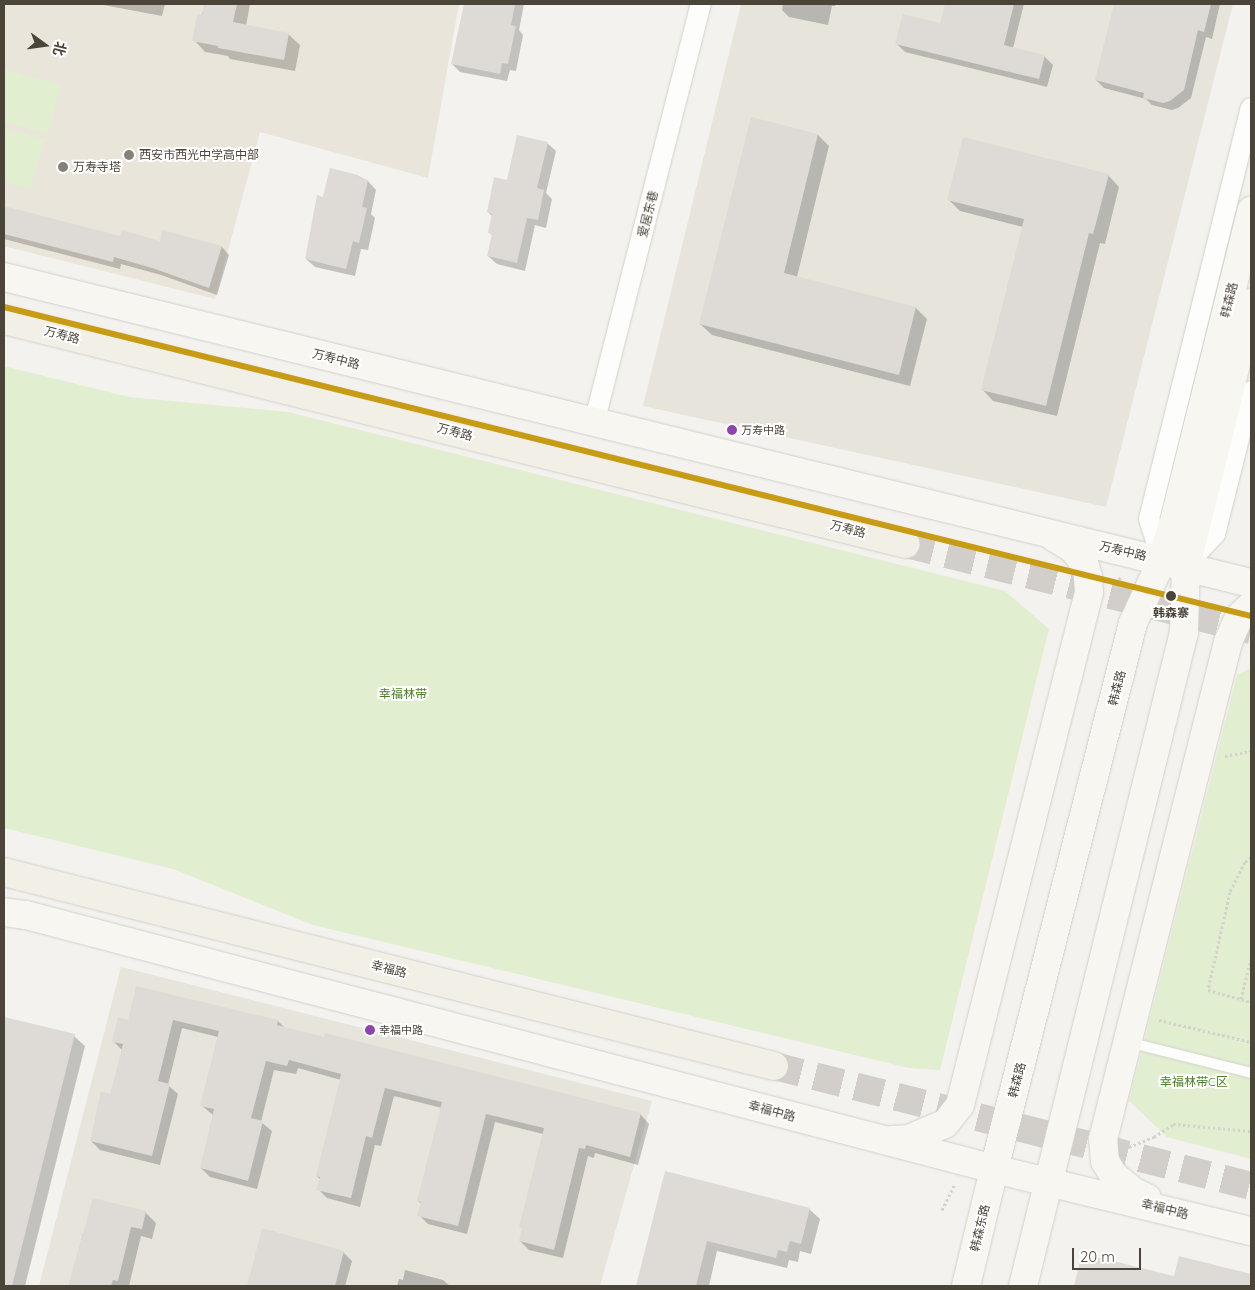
<!DOCTYPE html>
<html>
<head>
<meta charset="utf-8">
<style>
  body { margin:0 }
  #map { position:relative; width:1255px; height:1290px; overflow:hidden; background:#f4f2ee; font-family:Quicksand,"Noto Sans SC",sans-serif }
  div>[style] { position:absolute }
  [style*='--x'] { left:calc(var(--x)*1px); top:calc(var(--y)*1px); width:calc(var(--w)*1px); rotate:calc(var(--a)*1deg) }
  .residential>* { inset:0; background:#e7e4dc }
  .education>* { inset:0; background:#eae5da }
  .green>* { inset:0; background:#e1eecf }
  .shadow>* { inset:0; background:#0003 }
  .building>* { inset:0; background:#dedbd6 }
  .primary-tunnel>* { height:28px; margin-top:-14px; transform-origin:0; background:repeating-linear-gradient(90deg,#d2cfca 0 28px,transparent 0 42px) }
  .path>* { height:3px; margin-top:-1.5px; transform-origin:0; background:repeating-linear-gradient(90deg,#d3d2cc 0 2.5px,transparent 0 5px) }
  .roads { filter:drop-shadow(0 0 1px #d2d0cb) drop-shadow(0 0 1px #d2d0cb) }
  .lane>* { height:10px; margin:-5px; padding:0 5px; transform-origin:5px; border-radius:5px; background:#fdfdfc }
  .street>* { height:20px; margin:-10px; padding:0 10px; transform-origin:10px; border-radius:10px; background:#fdfdfc }
  .secondary>* { height:28px; margin:-14px; padding:0 14px; transform-origin:14px; border-radius:14px; background:#f7f6f1 }
  .primary>* { height:28px; margin:-14px; padding:0 14px; transform-origin:14px; border-radius:14px; background:#f2efe6 }
  .metro-1>* { height:6px; margin:-3px; padding:0 3px; transform-origin:3px; border-radius:3px; background:#c79b14 }
  .dots>* { width:14px; height:14px; translate:-50% -50%; box-sizing:border-box; border:2px solid #fff; border-radius:50% }
  span { translate:-50% -50%; white-space:nowrap; text-align:center; line-height:1.15; -webkit-text-stroke:4px #fff; paint-order:stroke }
  .bus-label { font-size:11px; color:#4b4439 }
  .left { translate:0 -50%; text-align:left }
  .poi-label { font-size:12px; color:#4b4439 }
  .street-label { font-size:12px; color:#4b4439 }
  .stop-label { font-size:12px; color:#4b4439; font-weight:700 }
  .park-label { font-size:12px; color:#4a7f2a }
  .frame { position:absolute; inset:0; border:5px solid #4b4439; pointer-events:none }
  .north { position:absolute; left:20px; top:20px; width:50px; height:50px; -webkit-text-stroke:4px #fff; paint-order:stroke; rotate:104deg; font-size:14px; font-weight:700; line-height:20px; text-align:center; color:#4b4439 }
  .north::after { content:''; display:block; margin:auto; width:18px; height:22px; background:#4b4439; clip-path:polygon(50% 0,100% 100%,50% 72%,0 100%) }
  .scale { position:absolute; left:1072px; top:1248px; width:69px; height:22px; box-sizing:border-box; border:2px solid #4b4439; border-top:0; padding-left:6px; font-size:15px; line-height:18px; white-space:nowrap; color:#4b4439; -webkit-text-stroke:4px #fff; paint-order:stroke }
</style>
</head>
<body>
<div id="map">
  <div class="residential">
    <div style="clip-path:polygon(741px 4px,1233px 4px,1106px 507px,643px 406px)"></div>
    <div style="clip-path:polygon(121px 967px,652px 1101px,600px 1286px,39px 1286px)"></div>
  </div>
  <div class="education">
    <div style="clip-path:polygon(4px 4px,459px 4px,428px 178px,260px 132px,215px 299px,4px 246px)"></div>
  </div>
  <div class="green">
    <div style="clip-path:polygon(4px 69px,62px 85px,48px 134px,4px 122px)"></div>
    <div style="clip-path:polygon(4px 128px,45px 139px,31px 189px,4px 182px)"></div>
    <div style="clip-path:polygon(4px 366px,129px 397px,288px 412px,1005px 591px,1049px 629px,940px 1070px,909px 1068px,313px 925px,173px 869px,4px 828px)"></div>
    <div style="clip-path:polygon(1251px 668px,1251px 1159px,1167px 1137px,1129px 1101px,1237px 675px)"></div>
  </div>
  <div class="shadow">
    <div style="clip-path:polygon(98px 4px,165px 4px,162px 16px)"></div>
    <div style="clip-path:polygon(205px 4px,250px 4px,246px 26px,288px 34px,300px 45px,295px 71px,230px 59px,228px 56px,205px 52px,194px 40px)"></div>
    <div style="clip-path:polygon(465px 4px,524px 4px,519px 30px,523px 35px,516px 71px,510px 70px,507px 81px,460px 72px,452px 64px)"></div>
    <div style="clip-path:polygon(781px 4px,836px 4px,835px 6px,832px 6px,828px 25px,789px 17px,782px 10px,783px 4px)"></div>
    <div style="clip-path:polygon(947px 4px,1024px 4px,1013px 48px,1044px 56px,1053px 65px,1047px 87px,905px 52px,897px 44px,941px 25px)"></div>
    <div style="clip-path:polygon(1116px 4px,1220px 4px,1212px 39px,1206px 37px,1191px 98px,1178px 108px,1172px 110px,1152px 105px,1146px 99px,1104px 88px,1096px 80px)"></div>
    <div style="clip-path:polygon(752px 118px,818px 135px,829px 146px,797px 277px,916px 308px,927px 319px,910px 386px,712px 335px,700px 324px)"></div>
    <div style="clip-path:polygon(547px 143px,556px 151px,546px 193px,552px 199px,546px 228px,535px 225px,525px 271px,497px 264px,488px 256px,493px 236px,489px 232px,493px 217px,488px 212px,508px 181px)"></div>
    <div style="clip-path:polygon(1108px 175px,1119px 187px,1105px 244px,1100px 243px,1057px 416px,993px 401px,982px 389px,1023px 227px,960px 211px,949px 200px)"></div>
    <div style="clip-path:polygon(358px 176px,368px 181px,376px 190px,371px 214px,375px 218px,368px 250px,361px 249px,355px 276px,315px 267px,306px 259px,324px 198px)"></div>
    <div style="clip-path:polygon(4px 208px,121px 238px,222px 247px,229px 255px,217px 295px,161px 275px,121px 264px,120px 269px,4px 239px)"></div>
    <div style="clip-path:polygon(137px 987px,278px 1021px,285px 1028px,640px 1114px,649px 1124px,638px 1165px,595px 1153px,594px 1158px,588px 1156px,563px 1258px,529px 1250px,520px 1241px,523px 1229px,520px 1226px,543px 1134px,495px 1122px,467px 1234px,428px 1224px,419px 1215px,422px 1204px,418px 1201px,442px 1108px,394px 1096px,381px 1146px,375px 1145px,360px 1207px,327px 1198px,318px 1189px,320px 1179px,317px 1176px,341px 1080px,298px 1068px,296px 1074px,274px 1070px,261px 1122px,272px 1131px,257px 1189px,210px 1177px,201px 1168px,213px 1115px,201px 1105px,218px 1037px,182px 1028px,168px 1085px,178px 1094px,160px 1165px,100px 1150px,91px 1141px,111px 1095px,123px 1051px,113px 1041px,129px 1021px)"></div>
    <div style="clip-path:polygon(4px 1018px,74px 1036px,85px 1046px,25px 1286px,4px 1286px)"></div>
    <div style="clip-path:polygon(666px 1173px,809px 1209px,820px 1219px,811px 1254px,800px 1251px,798px 1262px,789px 1260px,787px 1268px,717px 1251px,709px 1286px,637px 1286px)"></div>
    <div style="clip-path:polygon(145px 1212px,156px 1223px,152px 1239px,141px 1236px,129px 1286px,70px 1286px,83px 1233px)"></div>
    <div style="clip-path:polygon(263px 1230px,343px 1252px,352px 1261px,345px 1286px,249px 1286px)"></div>
    <div style="clip-path:polygon(1180px 1257px,1251px 1275px,1251px 1286px,1075px 1286px,1081px 1263px,1175px 1278px)"></div>
    <div style="clip-path:polygon(405px 1270px,443px 1280px,450px 1286px,397px 1286px,399px 1279px,403px 1280px)"></div>
  </div>
  <div class="building">
    <div style="clip-path:polygon(204px 4px,237px 4px,233px 22px,289px 33px,284px 60px,218px 48px,218px 46px,192px 41px,197px 14px,202px 15px)"></div>
    <div style="clip-path:polygon(464px 4px,515px 4px,511px 25px,516px 26px,508px 64px,502px 63px,500px 74px,451px 64px)"></div>
    <div style="clip-path:polygon(945px 4px,1014px 4px,1004px 45px,1045px 55px,1039px 79px,895px 44px,903px 14px,940px 23px)"></div>
    <div style="clip-path:polygon(1114px 4px,1211px 4px,1204px 32px,1198px 30px,1184px 90px,1170px 101px,1163px 103px,1143px 98px,1144px 93px,1095px 80px)"></div>
    <div style="clip-path:polygon(751px 117px,818px 134px,784px 273px,916px 307px,899px 375px,699px 324px)"></div>
    <div style="clip-path:polygon(517px 135px,548px 142px,537px 188px,544px 190px,538px 220px,527px 218px,517px 263px,487px 256px,492px 234px,488px 233px,492px 214px,487px 212px,494px 177px,507px 180px)"></div>
    <div style="clip-path:polygon(963px 137px,1109px 174px,1093px 234px,1089px 233px,1046px 406px,981px 390px,1024px 219px,947px 200px)"></div>
    <div style="clip-path:polygon(330px 168px,358px 175px,358px 177px,368px 180px,362px 207px,367px 208px,359px 243px,353px 241px,346px 269px,305px 259px,317px 195px,323px 197px)"></div>
    <div style="clip-path:polygon(4px 206px,120px 236px,122px 230px,160px 241px,162px 230px,222px 246px,209px 288px,152px 268px,114px 257px,113px 262px,4px 234px)"></div>
    <div style="clip-path:polygon(136px 986px,278px 1020px,277px 1025px,324px 1037px,325px 1033px,641px 1113px,630px 1157px,586px 1145px,585px 1149px,579px 1148px,554px 1250px,519px 1241px,522px 1228px,519px 1227px,544px 1128px,486px 1114px,458px 1226px,417px 1216px,421px 1202px,417px 1201px,442px 1102px,385px 1088px,372px 1138px,366px 1136px,351px 1198px,316px 1190px,320px 1177px,316px 1176px,341px 1074px,289px 1060px,287px 1066px,266px 1061px,251px 1118px,263px 1121px,248px 1181px,200px 1168px,214px 1109px,200px 1106px,219px 1031px,173px 1020px,158px 1081px,170px 1084px,152px 1156px,90px 1141px,101px 1091px,110px 1094px,123px 1044px,112px 1042px,118px 1017px,128px 1020px)"></div>
    <div style="clip-path:polygon(4px 1017px,75px 1034px,12px 1286px,4px 1286px)"></div>
    <div style="clip-path:polygon(665px 1171px,810px 1208px,801px 1244px,790px 1241px,787px 1252px,778px 1250px,776px 1258px,707px 1241px,696px 1286px,636px 1286px)"></div>
    <div style="clip-path:polygon(93px 1198px,146px 1211px,142px 1229px,131px 1227px,118px 1281px,113px 1280px,111px 1286px,68px 1286px)"></div>
    <div style="clip-path:polygon(262px 1228px,344px 1251px,335px 1286px,247px 1286px)"></div>
    <div style="clip-path:polygon(1093px 1256px,1174px 1276px,1179px 1256px,1251px 1274px,1251px 1286px,1074px 1286px,1080px 1261px,1091px 1264px)"></div>
  </div>
  <div class="primary-tunnel">
    <div style="--x:906;--y:544;--w:356;--a:14"></div>
    <div style="--x:774;--y:1066;--w:492;--a:14.1"></div>
  </div>
  <div class="path">
    <div style="--x:1114;--y:588;--w:14;--a:-60"></div>
    <div style="--x:1225;--y:756;--w:26;--a:-11"></div>
    <div style="--x:1251;--y:857;--w:8;--a:140"></div>
    <div style="--x:1245;--y:862;--w:34;--a:117"></div>
    <div style="--x:1230;--y:892;--w:100;--a:102.7"></div>
    <div style="--x:1208;--y:990;--w:45;--a:15.6"></div>
    <div style="--x:1241;--y:999;--w:41;--a:-76"></div>
    <div style="--x:1159;--y:1020;--w:95;--a:13.4"></div>
    <div style="--x:1129;--y:1147;--w:27;--a:-22"></div>
    <div style="--x:1154;--y:1137;--w:23;--a:-34"></div>
    <div style="--x:1173;--y:1124;--w:78;--a:5.1"></div>
    <div style="--x:942;--y:1210;--w:28;--a:-64"></div>
  </div>
  <div class="roads">
    <div class="lane">
      <div style="--x:1128;--y:1042;--w:127;--a:14.1"></div>
    </div>
    <div class="street">
      <div style="--x:594;--y:423;--w:432;--a:-75.7"></div>
      <div style="--x:1162;--y:560;--w:43;--a:-107.6"></div>
      <div style="--x:1149;--y:519;--w:423;--a:-76.1"></div>
      <div style="--x:1187;--y:564;--w:41;--a:-47"></div>
      <div style="--x:1215;--y:534;--w:147;--a:-75.9"></div>
    </div>
    <div class="secondary">
      <div style="--x:4;--y:277;--w:1284;--a:13.79"></div>
      <div style="--x:4;--y:912;--w:22;--a:8"></div>
      <div style="--x:26;--y:915;--w:1001;--a:14.7"></div>
      <div style="--x:994;--y:1169;--w:264;--a:13.6"></div>
      <div style="--x:892;--y:1140;--w:17;--a:-3"></div>
      <div style="--x:909;--y:1139;--w:39;--a:-23"></div>
      <div style="--x:945;--y:1124;--w:24;--a:-52"></div>
      <div style="--x:960;--y:1105;--w:529;--a:-75.88"></div>
      <div style="--x:1089;--y:592;--w:16;--a:-94"></div>
      <div style="--x:1088;--y:576;--w:14;--a:-107"></div>
      <div style="--x:1084;--y:563;--w:18;--a:-128"></div>
      <div style="--x:1073;--y:549;--w:22;--a:-148"></div>
      <div style="--x:1147;--y:1198;--w:14;--a:-155"></div>
      <div style="--x:1134;--y:1192;--w:26;--a:-141"></div>
      <div style="--x:1114;--y:1176;--w:17;--a:-121"></div>
      <div style="--x:1105;--y:1161;--w:22;--a:-95"></div>
      <div style="--x:1103;--y:1139;--w:512;--a:-75.88"></div>
      <div style="--x:1228;--y:642;--w:27;--a:-66"></div>
      <div style="--x:1239;--y:617;--w:16;--a:-43"></div>
      <div style="--x:966;--y:1286;--w:120;--a:-76.5"></div>
      <div style="--x:994;--y:1169;--w:563;--a:-75.72"></div>
      <div style="--x:1133;--y:623;--w:69;--a:-65.3"></div>
      <div style="--x:1162;--y:560;--w:37;--a:-73"></div>
      <div style="--x:1173;--y:525;--w:324;--a:-76"></div>
      <div style="--x:1023;--y:1286;--w:674;--a:-76.17"></div>
      <div style="--x:1184;--y:632;--w:66;--a:-88.3"></div>
      <div style="--x:1186;--y:566;--w:271;--a:-76.1"></div>
    </div>
    <div class="primary">
      <div style="--x:4;--y:320;--w:929;--a:13.95"></div>
      <div style="--x:4;--y:872;--w:794;--a:14.14"></div>
    </div>
  </div>
  <div class="metro-1">
    <div style="--x:4;--y:307;--w:1285;--a:13.92"></div>
  </div>
  <div class="dots">
    <div style="left:129px;top:155px;background:#868178"></div>
    <div style="left:63px;top:167px;background:#868178"></div>
    <div style="left:732px;top:430px;background:#8e44ad"></div>
    <div style="left:1171px;top:596px;background:#4b4439"></div>
    <div style="left:370px;top:1030px;background:#8e44ad"></div>
  </div>
  <div class="bus-label">
    <span class="left" style="left:741px;top:430px">万寿中路</span>
    <span class="left" style="left:379px;top:1030px">幸福中路</span>
  </div>
  <div class="poi-label">
    <span class="left" style="left:139px;top:155px">西安市西光中学高中部</span>
    <span class="left" style="left:73px;top:167px">万寿寺塔</span>
  </div>
  <div class="street-label">
    <span style="left:648px;top:214px;rotate:-76deg">爱居东巷</span>
    <span style="left:1229px;top:300px;rotate:-76deg">韩森路</span>
    <span style="left:62px;top:335px;rotate:14deg">万寿路</span>
    <span style="left:336px;top:359px;rotate:14deg">万寿中路</span>
    <span style="left:455px;top:432px;rotate:14deg">万寿路</span>
    <span style="left:848px;top:529px;rotate:14deg">万寿路</span>
    <span style="left:1123px;top:551px;rotate:13deg">万寿中路</span>
    <span style="left:1117px;top:688px;rotate:-76deg">韩森路</span>
    <span style="left:389px;top:969px;rotate:14deg">幸福路</span>
    <span style="left:1017px;top:1080px;rotate:-76deg">韩森路</span>
    <span style="left:772px;top:1111px;rotate:15deg">幸福中路</span>
    <span style="left:1165px;top:1209px;rotate:14deg">幸福中路</span>
    <span style="left:980px;top:1228px;rotate:-77deg">韩森东路</span>
  </div>
  <div class="stop-label">
    <span style="left:1171px;top:613px">韩森寨</span>
  </div>
  <div class="park-label">
    <span style="left:403px;top:694px">幸福林带</span>
    <span style="left:1194px;top:1082px">幸福林带C区</span>
  </div>
  <div class="frame"></div>
  <div class="north">北</div>
  <div class="scale">20 m</div>
</div>
</body>
</html>
